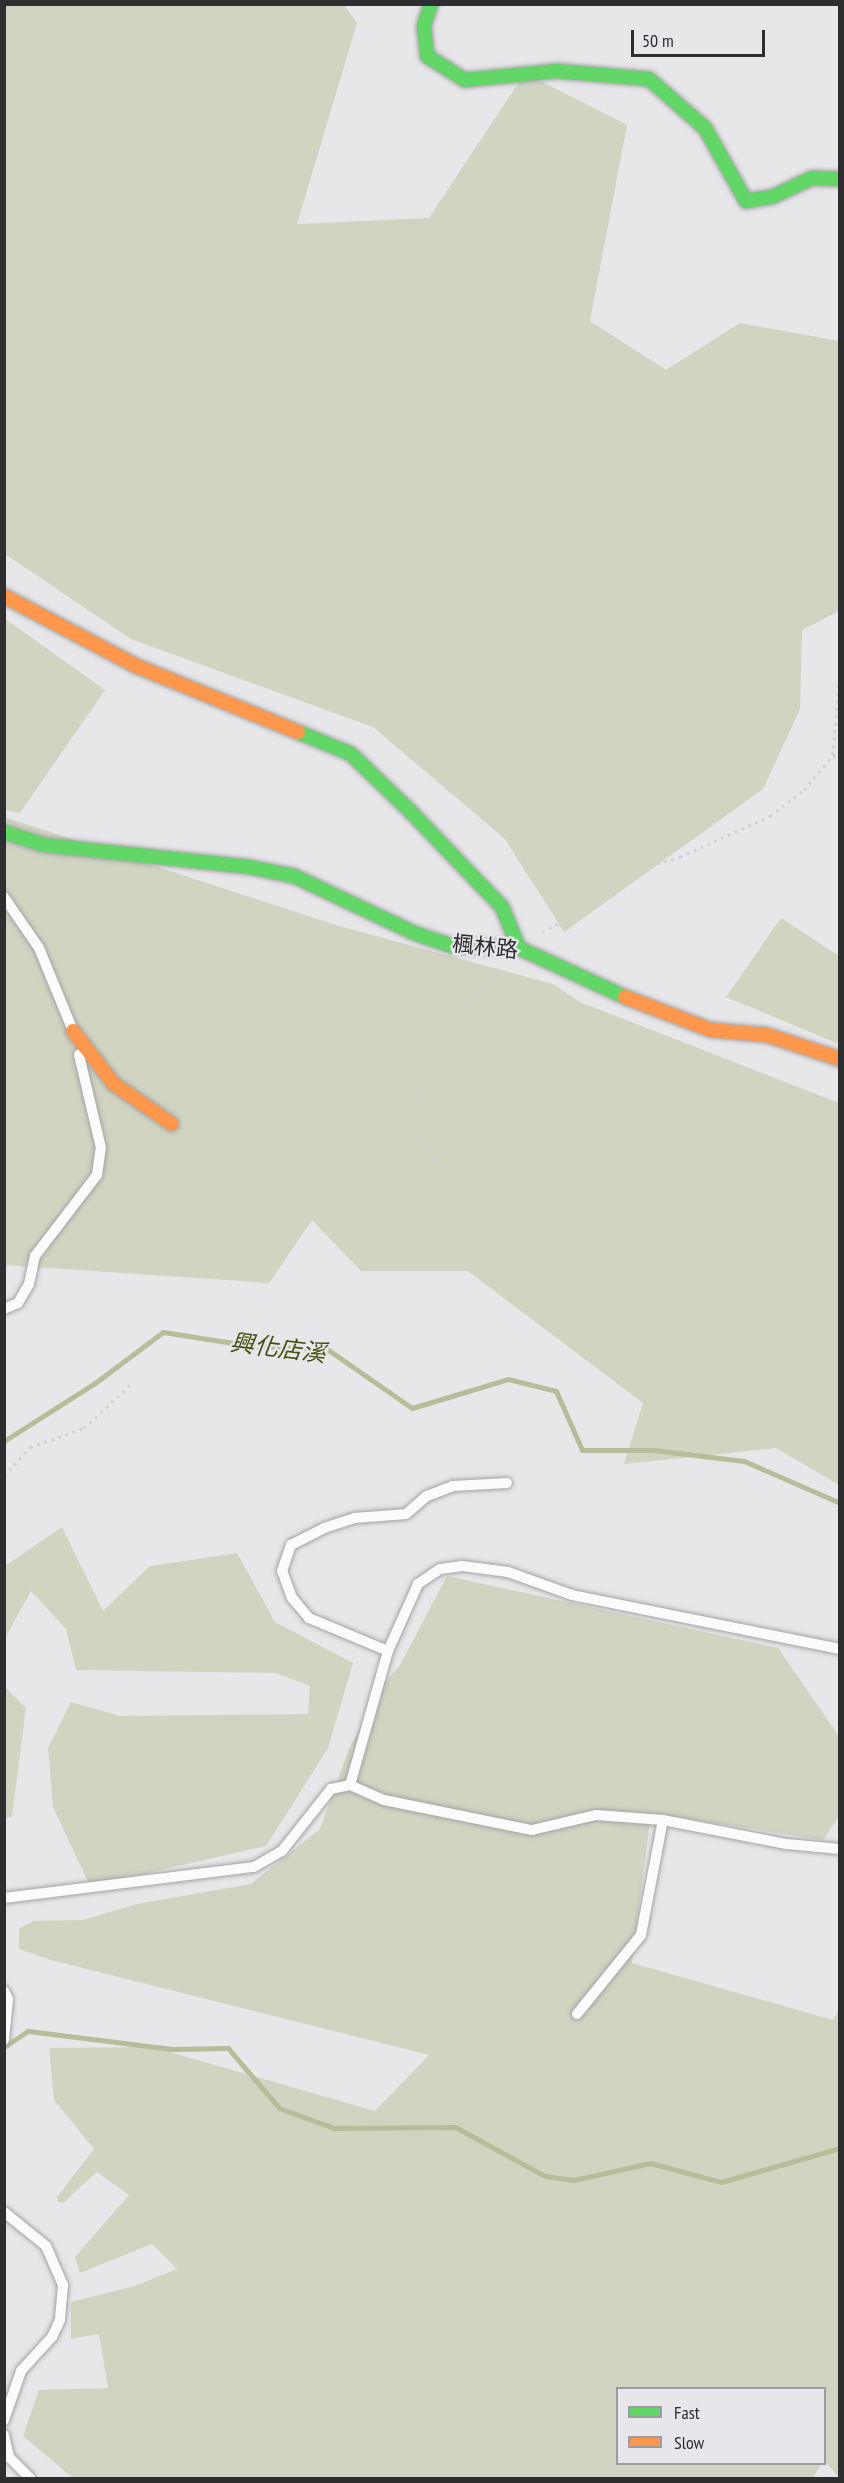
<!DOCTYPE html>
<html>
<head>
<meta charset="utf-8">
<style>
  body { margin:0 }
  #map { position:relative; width:844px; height:2483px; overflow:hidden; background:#e7e7ea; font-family:"PT Sans Narrow","Noto Sans TC",sans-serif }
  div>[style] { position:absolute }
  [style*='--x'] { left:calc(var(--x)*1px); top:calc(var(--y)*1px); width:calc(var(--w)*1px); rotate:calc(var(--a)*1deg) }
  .green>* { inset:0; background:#d0d4c1 }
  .stream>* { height:5px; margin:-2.5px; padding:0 2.5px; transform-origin:2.5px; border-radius:2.5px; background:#b7bd98 }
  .path>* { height:3px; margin-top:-1.5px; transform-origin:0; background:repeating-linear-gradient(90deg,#d2d2d3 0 3px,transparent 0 7.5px) }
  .roads { filter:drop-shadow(0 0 2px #a4a4a6) drop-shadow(0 0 2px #a4a4a6) }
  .lane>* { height:10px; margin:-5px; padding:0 5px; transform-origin:5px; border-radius:5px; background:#fbfbfc }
  .fast>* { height:14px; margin:-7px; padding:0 7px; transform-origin:7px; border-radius:7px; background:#63d668 }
  .slow>* { height:14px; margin:-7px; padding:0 7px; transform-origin:7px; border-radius:7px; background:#ff974d }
  span { translate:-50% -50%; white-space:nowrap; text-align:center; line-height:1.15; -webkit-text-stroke:4.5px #e6e6eb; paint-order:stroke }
  .street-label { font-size:22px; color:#2e2d2f }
  .water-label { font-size:24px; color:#474e10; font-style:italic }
  .frame { position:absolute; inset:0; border:6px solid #2e2d2f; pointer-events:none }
  .legend { position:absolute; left:616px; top:2387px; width:210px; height:78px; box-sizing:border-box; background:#e6e6eb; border:2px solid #9c9ca0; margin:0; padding:8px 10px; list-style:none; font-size:18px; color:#2e2d2f }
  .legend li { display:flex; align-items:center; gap:12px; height:30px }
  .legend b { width:30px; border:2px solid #9c9ca0 }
  .scale { position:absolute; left:631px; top:30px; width:134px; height:27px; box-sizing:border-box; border:3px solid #2e2d2f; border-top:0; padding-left:8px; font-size:18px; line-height:21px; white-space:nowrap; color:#2e2d2f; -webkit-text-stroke:4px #e6e6eb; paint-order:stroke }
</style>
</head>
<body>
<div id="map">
  <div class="green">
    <div style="clip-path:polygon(4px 5px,344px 5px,357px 23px,297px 224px,429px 218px,525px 73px,627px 125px,590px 321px,666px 370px,740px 323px,839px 341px,839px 611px,802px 630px,800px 709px,763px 789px,564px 932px,505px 839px,373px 727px,131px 639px,5px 554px)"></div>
    <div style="clip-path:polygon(4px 618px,105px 690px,20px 813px,5px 810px)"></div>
    <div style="clip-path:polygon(4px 817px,339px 926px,553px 984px,580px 1002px,839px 1103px,839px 1485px,776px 1448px,624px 1464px,643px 1403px,468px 1271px,361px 1271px,312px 1220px,269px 1283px,5px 1265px)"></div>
    <div style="clip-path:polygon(781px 918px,839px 956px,839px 1044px,726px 997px)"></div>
    <div style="clip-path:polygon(62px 1527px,103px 1611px,150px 1566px,237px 1553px,275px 1622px,353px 1663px,328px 1748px,266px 1846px,90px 1886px,53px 1807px,48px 1748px,71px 1702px,120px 1716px,308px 1714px,310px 1686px,276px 1673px,76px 1670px,66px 1629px,31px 1591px,5px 1638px,5px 1566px)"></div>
    <div style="clip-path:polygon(447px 1576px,778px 1648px,839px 1736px,839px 1816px,823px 1840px,651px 1813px,632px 1963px,833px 2020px,839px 2010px,839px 2478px,825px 2461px,824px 2388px,618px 2388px,618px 2464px,821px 2464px,813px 2478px,73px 2478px,23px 2436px,39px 2390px,108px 2388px,99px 2334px,71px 2339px,71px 2302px,135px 2286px,177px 2269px,152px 2244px,80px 2273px,75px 2257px,129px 2195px,97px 2172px,63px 2203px,58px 2202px,57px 2197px,94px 2149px,54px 2100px,49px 2048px,152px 2047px,375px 2111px,429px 2055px,51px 1960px,19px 1949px,19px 1929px,33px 1921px,83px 1920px,137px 1904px,251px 1884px,320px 1829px,348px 1751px,382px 1686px,400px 1665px)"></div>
    <div style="clip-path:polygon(5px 1687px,26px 1708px,12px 1817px,5px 1818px)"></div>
  </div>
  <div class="stream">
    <div style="--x:4;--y:1441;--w:108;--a:-32.5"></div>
    <div style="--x:95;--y:1383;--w:85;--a:-36.9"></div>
    <div style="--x:163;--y:1332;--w:90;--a:8.9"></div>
    <div style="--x:252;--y:1346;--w:75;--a:2.3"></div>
    <div style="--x:327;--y:1349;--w:103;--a:34.8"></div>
    <div style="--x:412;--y:1408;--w:100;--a:-16.8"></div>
    <div style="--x:508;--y:1379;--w:49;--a:14"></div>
    <div style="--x:556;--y:1391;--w:64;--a:66.2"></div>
    <div style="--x:582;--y:1450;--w:71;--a:0"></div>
    <div style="--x:653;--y:1450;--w:92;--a:6.9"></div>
    <div style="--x:744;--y:1461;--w:105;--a:23.6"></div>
    <div style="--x:4;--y:2047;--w:29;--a:-34"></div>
    <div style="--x:28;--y:2031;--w:145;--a:7.1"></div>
    <div style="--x:172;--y:2049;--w:56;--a:-1"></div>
    <div style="--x:228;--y:2048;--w:79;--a:49.6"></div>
    <div style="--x:279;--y:2108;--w:59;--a:20"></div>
    <div style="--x:334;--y:2128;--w:121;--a:-0.5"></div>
    <div style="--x:455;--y:2127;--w:102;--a:28.6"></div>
    <div style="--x:545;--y:2176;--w:29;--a:8"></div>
    <div style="--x:574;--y:2180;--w:78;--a:-12.6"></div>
    <div style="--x:650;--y:2163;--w:73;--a:15"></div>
    <div style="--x:721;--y:2182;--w:124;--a:-15.9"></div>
  </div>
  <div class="path">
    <div style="--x:833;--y:755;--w:8;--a:23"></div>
    <div style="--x:542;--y:932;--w:48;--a:-27.1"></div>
    <div style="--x:585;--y:910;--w:65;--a:-39.4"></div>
    <div style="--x:635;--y:869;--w:47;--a:-14.9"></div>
    <div style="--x:680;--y:857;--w:99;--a:-24.5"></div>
    <div style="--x:770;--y:816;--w:43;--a:-37.4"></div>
    <div style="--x:804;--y:790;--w:45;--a:-50.4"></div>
    <div style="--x:833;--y:755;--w:86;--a:-85.3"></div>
    <div style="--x:500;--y:970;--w:41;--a:137"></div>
    <div style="--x:470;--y:998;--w:116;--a:116.1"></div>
    <div style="--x:419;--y:1102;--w:21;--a:104"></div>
    <div style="--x:414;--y:1122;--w:25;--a:72"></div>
    <div style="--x:422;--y:1146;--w:92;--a:40.6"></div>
    <div style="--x:492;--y:1206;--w:39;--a:35"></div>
    <div style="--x:4;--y:1476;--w:39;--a:-48"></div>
    <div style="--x:30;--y:1447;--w:57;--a:-19.4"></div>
    <div style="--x:84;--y:1428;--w:67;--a:-43.2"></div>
  </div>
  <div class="roads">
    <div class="lane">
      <div style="--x:4;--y:897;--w:62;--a:55.5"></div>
      <div style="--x:39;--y:948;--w:90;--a:67.7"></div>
      <div style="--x:4;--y:1309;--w:15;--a:-23"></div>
      <div style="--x:18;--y:1303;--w:22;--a:-60"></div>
      <div style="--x:29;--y:1284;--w:29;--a:-78"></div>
      <div style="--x:35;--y:1256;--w:102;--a:-52.6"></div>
      <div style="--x:97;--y:1175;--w:27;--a:-82"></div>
      <div style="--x:101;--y:1148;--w:96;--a:-103.3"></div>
      <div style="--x:840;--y:1649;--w:273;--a:-168.6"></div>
      <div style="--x:572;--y:1595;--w:68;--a:-160.2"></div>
      <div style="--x:508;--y:1572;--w:46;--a:-172.6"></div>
      <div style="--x:462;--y:1566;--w:22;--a:172"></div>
      <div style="--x:440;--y:1569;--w:27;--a:146"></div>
      <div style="--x:418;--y:1584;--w:73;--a:114.1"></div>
      <div style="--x:388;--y:1651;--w:139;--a:105.8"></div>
      <div style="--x:350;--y:1785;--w:37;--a:24"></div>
      <div style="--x:384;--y:1800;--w:151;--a:11.5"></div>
      <div style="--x:532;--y:1830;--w:66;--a:-13.2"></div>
      <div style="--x:596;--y:1815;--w:67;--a:4.3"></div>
      <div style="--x:663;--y:1820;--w:126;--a:11"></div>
      <div style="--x:787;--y:1844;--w:53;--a:5.4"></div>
      <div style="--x:388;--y:1651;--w:86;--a:-157.3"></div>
      <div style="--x:309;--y:1618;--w:26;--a:-130"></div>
      <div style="--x:292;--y:1598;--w:29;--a:-110"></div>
      <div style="--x:282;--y:1571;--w:28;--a:-71"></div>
      <div style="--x:291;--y:1545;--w:37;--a:-27"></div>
      <div style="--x:324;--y:1528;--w:33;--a:-18"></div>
      <div style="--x:355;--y:1518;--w:51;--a:-4.5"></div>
      <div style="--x:406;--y:1514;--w:28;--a:-41"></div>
      <div style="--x:427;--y:1496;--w:28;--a:-21"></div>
      <div style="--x:453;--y:1486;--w:54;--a:-3.2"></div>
      <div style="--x:4;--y:1898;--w:252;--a:-7.1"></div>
      <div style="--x:254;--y:1867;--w:32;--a:-30"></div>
      <div style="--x:282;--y:1851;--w:79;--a:-51.7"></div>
      <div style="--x:331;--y:1789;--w:19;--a:-12"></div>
      <div style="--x:4;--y:1991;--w:9;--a:63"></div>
      <div style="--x:8;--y:1999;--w:41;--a:95.6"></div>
      <div style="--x:577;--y:2014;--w:102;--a:-51"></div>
      <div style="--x:641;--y:1935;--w:117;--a:-79.2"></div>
      <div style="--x:4;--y:2212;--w:54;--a:39"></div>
      <div style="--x:46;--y:2246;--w:43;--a:66.4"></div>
      <div style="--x:63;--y:2285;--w:35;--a:95"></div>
      <div style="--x:60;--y:2320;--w:19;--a:115"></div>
      <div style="--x:52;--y:2337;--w:46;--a:132.4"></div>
      <div style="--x:21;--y:2371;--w:52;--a:109.1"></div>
      <div style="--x:4;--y:2435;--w:23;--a:77"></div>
      <div style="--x:9;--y:2457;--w:30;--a:45"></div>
    </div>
    <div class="fast">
      <div style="--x:431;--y:4;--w:23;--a:108"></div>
      <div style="--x:424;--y:26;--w:30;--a:84"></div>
      <div style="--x:427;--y:56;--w:45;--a:32.3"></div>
      <div style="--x:465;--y:80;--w:91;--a:-5.6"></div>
      <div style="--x:556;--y:71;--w:93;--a:4.9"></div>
      <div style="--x:649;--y:79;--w:74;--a:41.2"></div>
      <div style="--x:705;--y:128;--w:84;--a:60.7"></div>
      <div style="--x:746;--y:201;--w:26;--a:-9"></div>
      <div style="--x:772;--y:197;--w:44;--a:-25.4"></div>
      <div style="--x:812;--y:178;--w:28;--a:2"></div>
      <div style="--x:298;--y:732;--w:57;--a:22.5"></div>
      <div style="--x:351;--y:754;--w:82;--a:44"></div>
      <div style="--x:410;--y:811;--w:133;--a:46.2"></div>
      <div style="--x:502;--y:907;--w:44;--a:67.5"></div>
      <div style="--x:4;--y:832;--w:42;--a:18"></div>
      <div style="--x:44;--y:845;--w:206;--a:6.1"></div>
      <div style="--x:249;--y:867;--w:46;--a:11.3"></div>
      <div style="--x:294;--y:876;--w:133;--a:25.4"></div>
      <div style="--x:414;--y:933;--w:39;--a:19"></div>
      <div style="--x:451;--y:946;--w:68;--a:1.7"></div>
      <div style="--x:519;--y:948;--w:117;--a:24.8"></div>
    </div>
    <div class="slow">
      <div style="--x:4;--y:596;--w:149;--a:27.9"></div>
      <div style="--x:136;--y:666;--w:175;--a:22.2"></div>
      <div style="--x:625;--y:997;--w:92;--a:21"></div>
      <div style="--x:711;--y:1030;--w:56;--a:5.1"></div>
      <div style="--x:767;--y:1035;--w:77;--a:18.2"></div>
      <div style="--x:73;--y:1031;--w:67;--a:52.3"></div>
      <div style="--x:114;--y:1084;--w:70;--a:34.6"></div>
    </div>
  </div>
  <div class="street-label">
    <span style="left:485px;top:947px;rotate:6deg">楓林路</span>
  </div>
  <div class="water-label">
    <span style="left:278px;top:1348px;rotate:7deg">興化店溪</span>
  </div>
  <div class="frame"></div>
  <ul class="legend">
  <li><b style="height:8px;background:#63d668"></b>Fast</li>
  <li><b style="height:8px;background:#ff974d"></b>Slow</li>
  </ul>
  <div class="scale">50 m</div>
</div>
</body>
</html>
